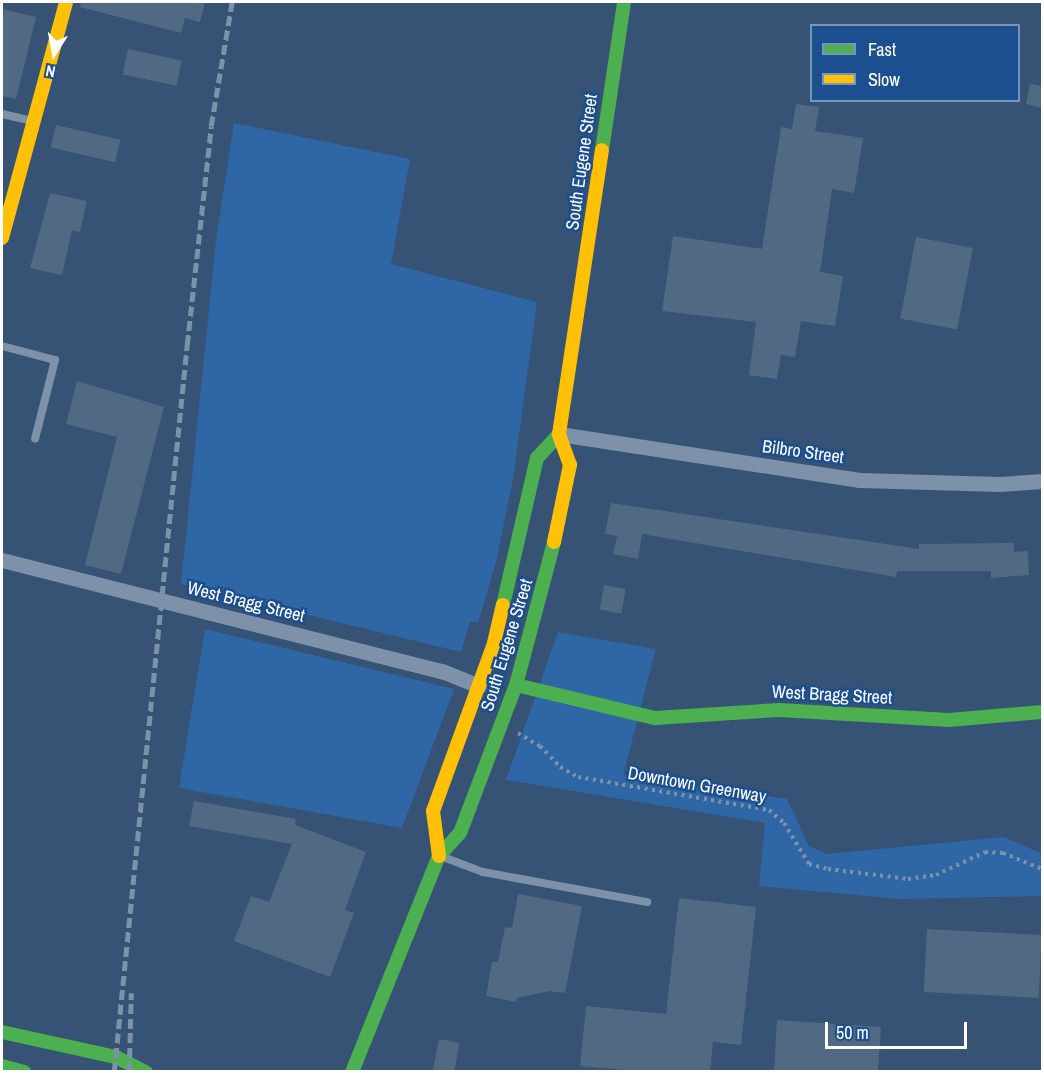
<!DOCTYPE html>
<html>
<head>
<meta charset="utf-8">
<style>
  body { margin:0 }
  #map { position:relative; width:1044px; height:1073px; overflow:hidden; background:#365274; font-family:"Archivo Narrow",sans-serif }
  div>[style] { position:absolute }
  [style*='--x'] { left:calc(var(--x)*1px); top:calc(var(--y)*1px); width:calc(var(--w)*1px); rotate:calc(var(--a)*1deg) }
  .green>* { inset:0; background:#2f66a5 }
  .building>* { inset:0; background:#526984; transform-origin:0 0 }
  .path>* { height:4px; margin-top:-2px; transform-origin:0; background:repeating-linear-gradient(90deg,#7d92a8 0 3px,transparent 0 7.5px) }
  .lane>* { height:8px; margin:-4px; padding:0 4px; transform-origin:4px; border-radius:4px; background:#7d92a8 }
  .street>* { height:15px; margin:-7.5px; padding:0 7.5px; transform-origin:7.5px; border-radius:7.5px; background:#7d92a8 }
  .fast>* { height:14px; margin:-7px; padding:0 7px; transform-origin:7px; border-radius:7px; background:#4caf50 }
  .slow>* { height:14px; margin:-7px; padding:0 7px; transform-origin:7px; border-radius:7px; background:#ffc107 }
  .rail>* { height:4.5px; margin-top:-2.25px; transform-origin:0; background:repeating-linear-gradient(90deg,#7e92a7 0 10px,transparent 0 14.5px) }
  span { translate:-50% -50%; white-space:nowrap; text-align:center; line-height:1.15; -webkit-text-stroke:5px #1b4f8f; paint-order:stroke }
  .street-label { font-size:18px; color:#fff }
  .frame { position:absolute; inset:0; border:3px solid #fff; pointer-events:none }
  .legend { position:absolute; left:810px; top:24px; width:210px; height:78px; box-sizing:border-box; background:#1b4f8f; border:2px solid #7695bc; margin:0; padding:8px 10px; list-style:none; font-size:18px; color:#fff }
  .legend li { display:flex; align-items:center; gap:12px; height:30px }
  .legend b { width:30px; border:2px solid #7695bc }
  .north { position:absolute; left:24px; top:24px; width:60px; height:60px; -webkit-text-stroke:4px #1b4f8f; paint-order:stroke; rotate:191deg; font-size:16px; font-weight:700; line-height:24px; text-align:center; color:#fff }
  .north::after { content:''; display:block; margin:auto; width:21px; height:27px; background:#fff; clip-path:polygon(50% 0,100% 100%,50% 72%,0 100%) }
  .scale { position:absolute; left:825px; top:1022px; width:142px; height:27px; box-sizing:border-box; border:3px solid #fff; border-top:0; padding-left:8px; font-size:18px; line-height:21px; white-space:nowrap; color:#fff; -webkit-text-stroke:4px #1b4f8f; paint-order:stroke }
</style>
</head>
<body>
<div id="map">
  <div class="green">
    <div style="clip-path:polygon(234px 123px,410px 159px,391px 264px,537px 302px,513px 479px,496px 562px,478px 623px,470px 621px,461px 652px,181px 584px,216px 240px)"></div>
    <div style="clip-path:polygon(205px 629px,454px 689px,402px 828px,179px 788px)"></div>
    <div style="clip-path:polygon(558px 632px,656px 649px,623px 775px,787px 799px,809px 846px,826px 854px,1004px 837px,1042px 854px,1042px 896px,899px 899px,759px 886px,765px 823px,506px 780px)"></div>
  </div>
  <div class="building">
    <div style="clip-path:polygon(81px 2px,205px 2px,200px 22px,185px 18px,181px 33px,80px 7px)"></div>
    <div style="clip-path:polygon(2px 9px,36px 17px,16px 99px,2px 96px)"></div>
    <div style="left:128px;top:49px;width:55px;height:26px;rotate:12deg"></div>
    <div style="clip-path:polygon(1030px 84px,1042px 86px,1042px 108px,1026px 104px)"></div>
    <div style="clip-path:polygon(796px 104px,819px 107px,815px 131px,863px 138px,854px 193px,832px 189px,820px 272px,843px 276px,835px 326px,801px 321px,795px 357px,781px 355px,777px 379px,749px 375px,756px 322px,662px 311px,673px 236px,762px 249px,781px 127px,792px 129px)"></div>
    <div style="left:56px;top:125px;width:66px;height:23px;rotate:13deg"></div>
    <div style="clip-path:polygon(50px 193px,87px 201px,80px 232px,72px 230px,62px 275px,30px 268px)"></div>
    <div style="left:916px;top:237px;width:58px;height:83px;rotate:11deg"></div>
    <div style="clip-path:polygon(77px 381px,164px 407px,121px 574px,85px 565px,117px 437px,66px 424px)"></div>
    <div style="clip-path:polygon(611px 503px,919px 549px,919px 544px,1014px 543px,1014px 552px,1028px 551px,1029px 575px,991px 578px,991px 571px,897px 571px,896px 577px,642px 534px,638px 559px,613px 554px,617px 536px,605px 534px)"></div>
    <div style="left:604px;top:585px;width:22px;height:25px;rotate:10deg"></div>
    <div style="clip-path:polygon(194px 801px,296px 819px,295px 825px,366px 852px,345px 910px,354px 913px,330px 977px,234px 941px,251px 896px,269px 902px,292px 844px,189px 826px)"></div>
    <div style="clip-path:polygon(518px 894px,582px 906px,565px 993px,549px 991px,517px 998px,516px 1002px,486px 996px,492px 962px,498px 962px,505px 927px,512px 928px)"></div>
    <div style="clip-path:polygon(679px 898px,756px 907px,741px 1045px,713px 1042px,710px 1071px,634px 1071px,580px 1066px,586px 1006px,666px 1014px)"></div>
    <div style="left:927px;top:929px;width:115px;height:63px;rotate:3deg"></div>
    <div style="clip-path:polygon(777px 1020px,881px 1027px,878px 1071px,774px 1071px)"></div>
    <div style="left:439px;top:1039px;width:21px;height:33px;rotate:11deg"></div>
  </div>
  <div class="path">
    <div style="--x:518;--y:733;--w:26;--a:31"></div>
    <div style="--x:540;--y:746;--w:29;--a:46"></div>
    <div style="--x:560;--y:767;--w:21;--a:29"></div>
    <div style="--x:578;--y:777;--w:194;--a:9.8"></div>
    <div style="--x:769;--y:810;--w:20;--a:41"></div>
    <div style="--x:784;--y:823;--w:48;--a:58.6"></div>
    <div style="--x:809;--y:864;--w:20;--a:15"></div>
    <div style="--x:828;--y:869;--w:81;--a:7.1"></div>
    <div style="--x:908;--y:879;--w:28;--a:-8"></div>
    <div style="--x:936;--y:875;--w:54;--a:-25.1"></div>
    <div style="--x:985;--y:852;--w:18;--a:3"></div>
    <div style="--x:1003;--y:853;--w:42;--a:22.3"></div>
  </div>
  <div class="lane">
    <div style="--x:2;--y:114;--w:31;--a:13"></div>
    <div style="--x:2;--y:346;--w:55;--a:14.8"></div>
    <div style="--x:55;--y:360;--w:81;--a:104.2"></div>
    <div style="--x:443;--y:857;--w:43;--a:20.6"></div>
    <div style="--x:483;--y:872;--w:167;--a:10.4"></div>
  </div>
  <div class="street">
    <div style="--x:559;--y:434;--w:304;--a:8.7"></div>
    <div style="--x:860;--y:480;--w:140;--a:1.6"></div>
    <div style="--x:1000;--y:484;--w:42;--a:-4.1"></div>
    <div style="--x:2;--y:560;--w:454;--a:14.2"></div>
    <div style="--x:442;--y:671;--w:40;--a:22"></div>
  </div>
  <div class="fast">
    <div style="--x:602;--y:150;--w:150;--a:-81.5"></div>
    <div style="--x:503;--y:605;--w:151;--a:-77"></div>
    <div style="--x:537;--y:458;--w:33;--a:-47"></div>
    <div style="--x:516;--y:685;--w:143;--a:13.4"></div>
    <div style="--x:655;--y:718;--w:124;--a:-3.7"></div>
    <div style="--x:779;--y:710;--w:170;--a:3.4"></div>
    <div style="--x:949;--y:720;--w:93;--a:-4.9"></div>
    <div style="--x:2;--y:1032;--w:117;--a:12.4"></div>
    <div style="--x:116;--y:1057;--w:34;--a:27"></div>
    <div style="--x:2;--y:1066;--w:23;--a:15"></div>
    <div style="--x:352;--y:1072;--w:233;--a:-68.1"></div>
    <div style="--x:439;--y:856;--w:31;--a:-48"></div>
    <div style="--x:460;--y:833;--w:158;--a:-69.3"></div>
    <div style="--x:516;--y:685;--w:148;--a:-75.1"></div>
  </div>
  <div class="slow">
    <div style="--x:2;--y:238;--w:245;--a:-74.8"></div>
    <div style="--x:554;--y:542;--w:79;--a:-78.3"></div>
    <div style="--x:570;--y:465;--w:33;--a:-110"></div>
    <div style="--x:559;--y:434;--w:287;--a:-81.4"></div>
    <div style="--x:439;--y:856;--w:45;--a:-97.6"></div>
    <div style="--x:433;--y:811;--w:179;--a:-70"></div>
    <div style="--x:494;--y:643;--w:39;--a:-77"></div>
  </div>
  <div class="rail">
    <div style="--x:114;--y:1072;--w:731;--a:-84.27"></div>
    <div style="--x:187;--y:345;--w:220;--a:-83.7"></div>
    <div style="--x:211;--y:126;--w:126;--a:-80.4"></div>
    <div style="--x:129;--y:1072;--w:79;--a:-88.5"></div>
  </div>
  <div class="street-label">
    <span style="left:582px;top:162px;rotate:-82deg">South Eugene Street</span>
    <span style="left:803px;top:452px;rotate:8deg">Bilbro Street</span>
    <span style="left:246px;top:602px;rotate:14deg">West Bragg Street</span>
    <span style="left:507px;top:645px;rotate:-73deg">South Eugene Street</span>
    <span style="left:832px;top:695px;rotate:3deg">West Bragg Street</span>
    <span style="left:697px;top:785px;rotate:10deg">Downtown Greenway</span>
  </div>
  <div class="frame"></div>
  <ul class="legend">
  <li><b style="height:8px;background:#4caf50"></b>Fast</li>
  <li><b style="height:8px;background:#ffc107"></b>Slow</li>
  </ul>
  <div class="north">N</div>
  <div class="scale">50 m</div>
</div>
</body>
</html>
